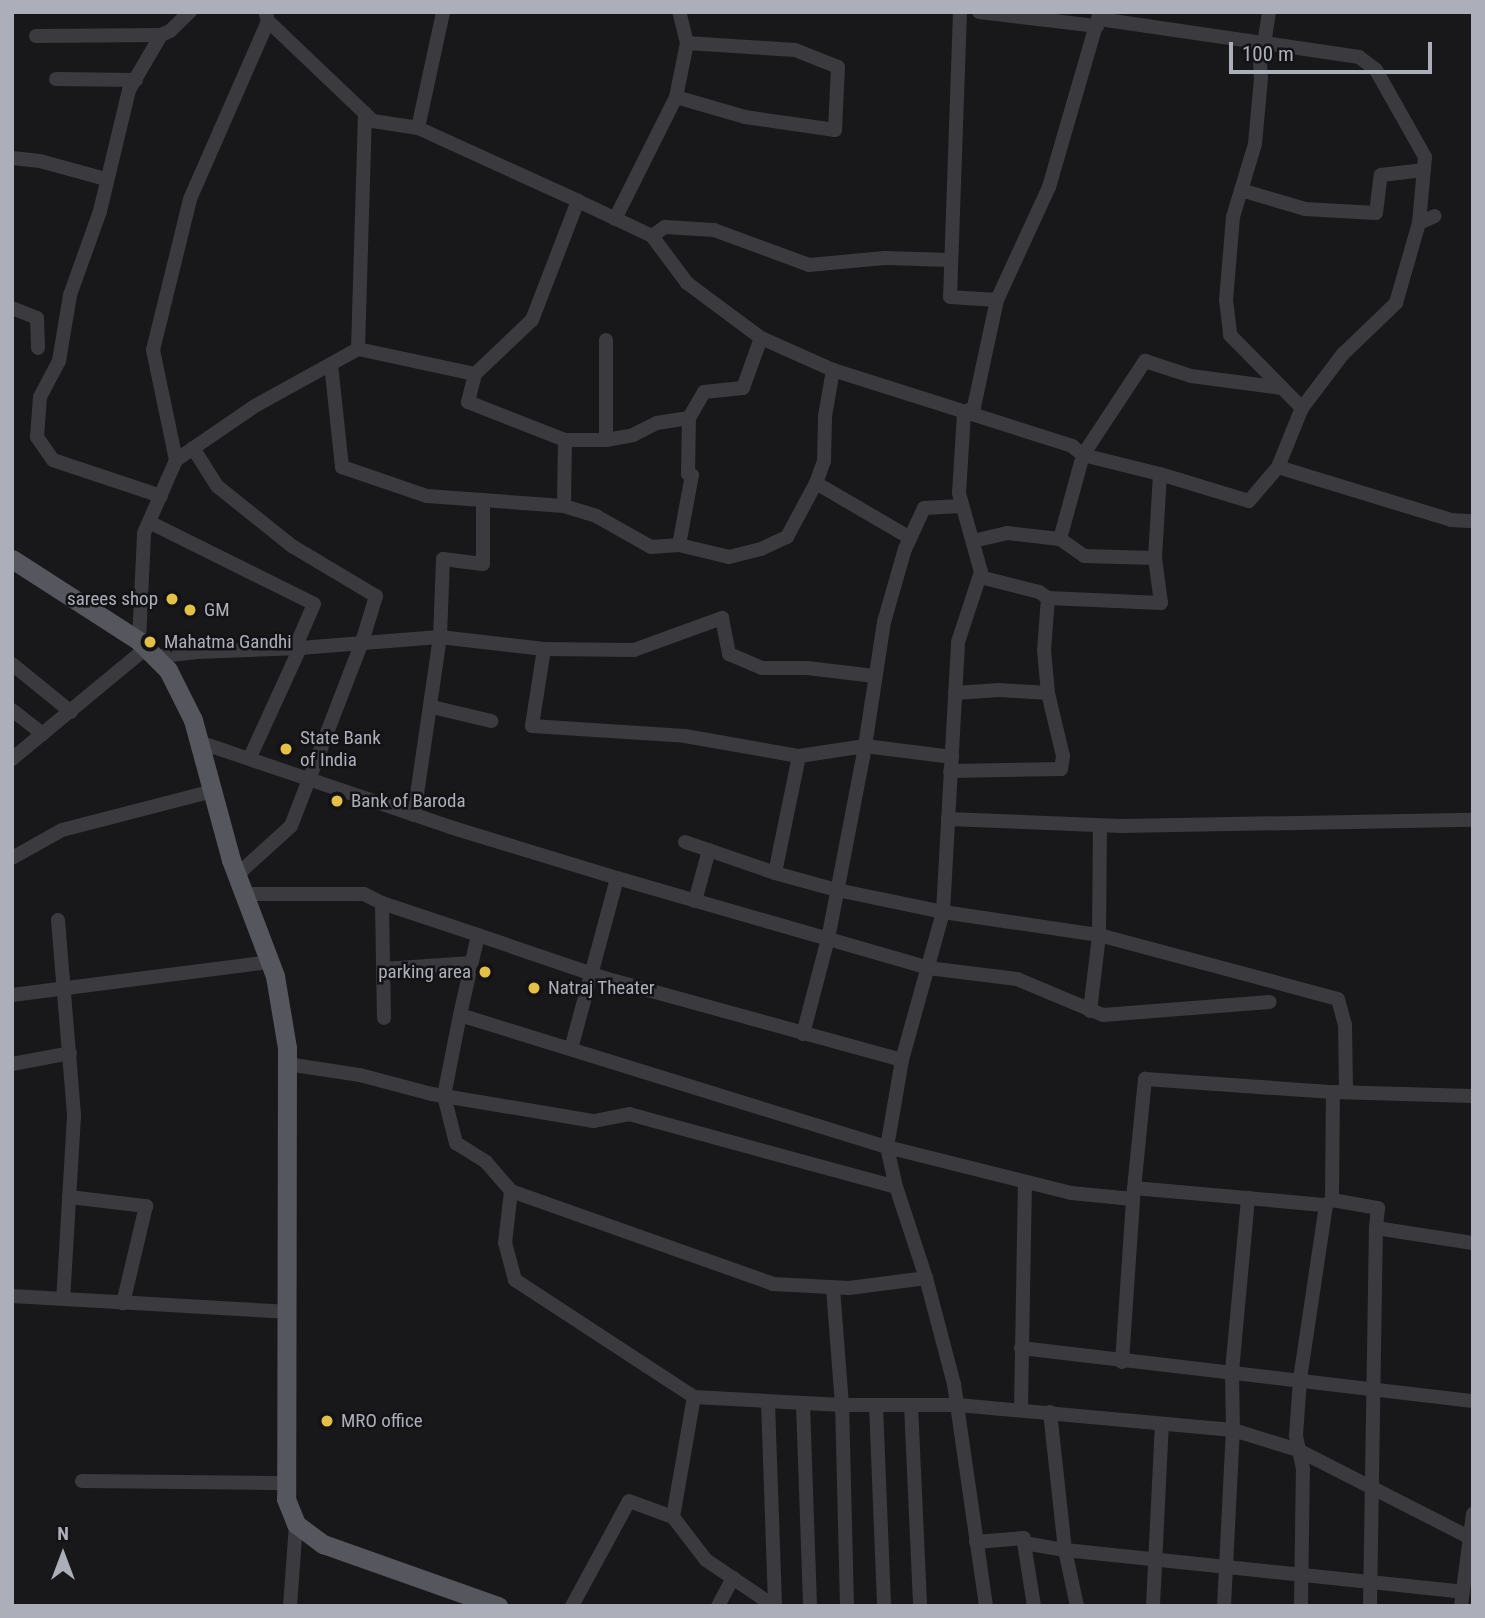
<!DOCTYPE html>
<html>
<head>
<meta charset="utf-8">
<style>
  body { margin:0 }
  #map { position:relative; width:1485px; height:1618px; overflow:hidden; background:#18181a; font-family:"Roboto Condensed",sans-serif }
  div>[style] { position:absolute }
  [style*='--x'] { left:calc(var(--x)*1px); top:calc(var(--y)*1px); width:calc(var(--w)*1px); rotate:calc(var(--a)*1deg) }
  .minor>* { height:14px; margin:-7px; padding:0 7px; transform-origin:7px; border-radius:7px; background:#3a3a3f }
  .major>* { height:19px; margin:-9.5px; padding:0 9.5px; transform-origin:9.5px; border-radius:9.5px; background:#56575e }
  .dots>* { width:19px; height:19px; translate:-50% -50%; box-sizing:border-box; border:4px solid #131315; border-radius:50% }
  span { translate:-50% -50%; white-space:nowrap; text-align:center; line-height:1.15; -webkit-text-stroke:5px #131315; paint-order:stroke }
  .poi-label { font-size:19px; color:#acaeb9 }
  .right { translate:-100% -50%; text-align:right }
  .left { translate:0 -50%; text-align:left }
  .frame { position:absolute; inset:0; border:14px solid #acaeb9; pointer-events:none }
  .north { position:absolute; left:28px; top:1520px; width:70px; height:70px; -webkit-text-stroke:5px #131315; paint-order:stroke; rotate:0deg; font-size:19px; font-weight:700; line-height:28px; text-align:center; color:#acaeb9 }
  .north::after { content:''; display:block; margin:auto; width:24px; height:32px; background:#acaeb9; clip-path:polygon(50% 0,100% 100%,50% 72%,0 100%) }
  .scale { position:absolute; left:1229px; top:42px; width:203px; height:32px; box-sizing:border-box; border:4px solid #acaeb9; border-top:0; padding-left:9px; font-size:21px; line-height:24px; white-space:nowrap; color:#acaeb9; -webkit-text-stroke:5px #131315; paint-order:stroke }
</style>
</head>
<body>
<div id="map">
  <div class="minor">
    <div style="--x:960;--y:12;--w:285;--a:92"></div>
    <div style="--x:950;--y:297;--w:47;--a:3.7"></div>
    <div style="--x:979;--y:12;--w:119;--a:6.8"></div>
    <div style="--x:266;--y:14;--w:7;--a:74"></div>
    <div style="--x:268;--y:21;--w:145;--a:43.6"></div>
    <div style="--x:373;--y:121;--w:46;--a:8.8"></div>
    <div style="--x:418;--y:128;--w:176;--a:24.5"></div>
    <div style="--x:1099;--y:19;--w:263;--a:8.3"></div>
    <div style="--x:1359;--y:57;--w:21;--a:37"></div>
    <div style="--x:1376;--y:70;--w:100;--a:60.6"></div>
    <div style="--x:1425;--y:157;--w:66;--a:95.2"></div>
    <div style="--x:36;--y:36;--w:125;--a:-0.5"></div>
    <div style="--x:1259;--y:43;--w:35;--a:87"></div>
    <div style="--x:1261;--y:78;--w:66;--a:95.2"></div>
    <div style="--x:1255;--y:144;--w:76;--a:106.8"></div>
    <div style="--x:1233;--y:217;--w:83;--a:94.8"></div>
    <div style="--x:1226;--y:300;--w:35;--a:83"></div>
    <div style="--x:1230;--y:335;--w:103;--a:45.4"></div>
    <div style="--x:1264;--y:44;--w:32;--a:-81"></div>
    <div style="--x:56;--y:79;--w:80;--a:0.7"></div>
    <div style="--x:676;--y:97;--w:72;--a:16.2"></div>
    <div style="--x:745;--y:117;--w:91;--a:8.2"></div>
    <div style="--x:835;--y:130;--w:63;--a:-87.3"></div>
    <div style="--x:838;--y:67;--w:46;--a:-158.4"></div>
    <div style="--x:795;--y:50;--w:108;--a:-176.3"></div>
    <div style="--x:418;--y:128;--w:119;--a:-77.8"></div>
    <div style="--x:12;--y:158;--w:28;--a:6"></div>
    <div style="--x:40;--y:161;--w:68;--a:15.3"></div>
    <div style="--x:1241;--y:190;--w:67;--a:16.5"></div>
    <div style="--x:1305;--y:209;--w:71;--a:3.2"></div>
    <div style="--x:1376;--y:213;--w:38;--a:-83"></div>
    <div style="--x:1381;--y:175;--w:43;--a:-6.6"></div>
    <div style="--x:615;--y:219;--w:136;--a:-63.4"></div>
    <div style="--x:676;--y:97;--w:55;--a:-78.5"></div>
    <div style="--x:687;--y:43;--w:32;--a:-104"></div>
    <div style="--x:652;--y:236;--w:16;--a:-35"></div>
    <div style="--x:665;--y:227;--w:49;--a:3.5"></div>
    <div style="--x:714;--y:230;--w:101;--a:20.2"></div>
    <div style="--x:809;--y:265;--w:76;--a:-5.3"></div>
    <div style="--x:885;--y:258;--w:66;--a:1.7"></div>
    <div style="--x:12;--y:308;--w:27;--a:22"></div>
    <div style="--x:37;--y:318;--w:30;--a:88"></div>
    <div style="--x:606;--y:340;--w:100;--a:90"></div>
    <div style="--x:358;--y:349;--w:236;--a:-88.3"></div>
    <div style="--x:331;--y:364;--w:104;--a:83.9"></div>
    <div style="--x:342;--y:467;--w:90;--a:18.8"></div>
    <div style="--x:427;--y:496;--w:137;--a:4.2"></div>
    <div style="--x:564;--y:506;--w:34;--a:17"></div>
    <div style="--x:596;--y:516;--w:63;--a:29.4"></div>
    <div style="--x:651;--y:547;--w:28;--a:-4"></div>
    <div style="--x:679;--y:545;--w:51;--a:13.5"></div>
    <div style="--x:729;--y:557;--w:33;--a:-14"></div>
    <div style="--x:761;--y:549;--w:29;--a:-25"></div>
    <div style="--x:787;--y:537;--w:61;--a:-61.8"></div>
    <div style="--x:816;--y:483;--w:23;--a:-70"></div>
    <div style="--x:824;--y:461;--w:45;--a:-88.7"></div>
    <div style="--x:825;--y:416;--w:47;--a:-80.1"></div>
    <div style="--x:475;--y:374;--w:29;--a:104"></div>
    <div style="--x:468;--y:402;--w:104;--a:21.4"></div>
    <div style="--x:565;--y:440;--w:66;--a:90.9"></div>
    <div style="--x:565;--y:440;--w:41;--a:0"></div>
    <div style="--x:606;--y:440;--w:27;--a:-10"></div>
    <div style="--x:633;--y:435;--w:27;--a:-27"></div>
    <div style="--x:657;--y:423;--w:32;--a:-9"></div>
    <div style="--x:193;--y:448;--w:45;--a:57.7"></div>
    <div style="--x:217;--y:486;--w:96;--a:38.7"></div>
    <div style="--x:292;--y:546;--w:98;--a:30.8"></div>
    <div style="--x:376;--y:596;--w:48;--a:106.9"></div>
    <div style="--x:362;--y:642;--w:197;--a:111.1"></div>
    <div style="--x:291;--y:826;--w:73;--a:137.8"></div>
    <div style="--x:176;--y:460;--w:112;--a:-101.8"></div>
    <div style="--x:153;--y:350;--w:155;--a:-76.2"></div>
    <div style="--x:190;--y:199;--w:194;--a:-66.3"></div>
    <div style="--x:1278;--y:467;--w:64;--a:-67.9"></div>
    <div style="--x:1302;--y:408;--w:68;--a:-52.8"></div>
    <div style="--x:1343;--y:354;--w:74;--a:-43.9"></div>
    <div style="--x:1396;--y:303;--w:83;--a:-74"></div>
    <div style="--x:1419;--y:223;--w:17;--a:-24"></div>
    <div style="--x:1160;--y:474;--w:93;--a:16.9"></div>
    <div style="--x:1249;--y:501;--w:45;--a:-49.5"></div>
    <div style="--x:1278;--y:467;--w:181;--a:17"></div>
    <div style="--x:1451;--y:520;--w:22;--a:3"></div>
    <div style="--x:816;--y:483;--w:109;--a:30.3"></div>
    <div style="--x:161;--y:496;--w:114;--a:-161.6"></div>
    <div style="--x:53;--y:460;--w:28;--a:-125"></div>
    <div style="--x:37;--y:437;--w:40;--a:-85.7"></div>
    <div style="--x:40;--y:397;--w:41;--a:-62.2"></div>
    <div style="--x:59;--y:361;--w:67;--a:-80.5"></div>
    <div style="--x:70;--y:295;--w:89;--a:-70.3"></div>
    <div style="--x:100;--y:211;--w:124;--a:-76.5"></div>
    <div style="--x:129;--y:90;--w:64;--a:-59.8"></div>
    <div style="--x:161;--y:35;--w:10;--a:-24"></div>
    <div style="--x:170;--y:31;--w:28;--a:-44"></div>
    <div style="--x:149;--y:522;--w:184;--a:26.4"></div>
    <div style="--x:314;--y:604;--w:48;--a:113.4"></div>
    <div style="--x:1060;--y:539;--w:87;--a:-74.7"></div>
    <div style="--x:1083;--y:455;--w:113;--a:-56.6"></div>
    <div style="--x:1145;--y:361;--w:48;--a:18.1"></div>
    <div style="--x:1191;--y:376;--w:92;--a:7.5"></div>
    <div style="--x:973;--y:541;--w:35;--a:-13"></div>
    <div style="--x:1007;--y:533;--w:53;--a:6.5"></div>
    <div style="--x:1060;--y:539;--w:29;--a:35"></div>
    <div style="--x:1084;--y:556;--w:71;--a:1.6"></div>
    <div style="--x:1155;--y:558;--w:45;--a:82.4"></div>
    <div style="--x:1161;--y:603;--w:113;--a:-177.5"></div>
    <div style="--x:679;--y:545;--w:71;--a:-79.5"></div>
    <div style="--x:692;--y:475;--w:4;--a:-166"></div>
    <div style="--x:688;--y:474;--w:56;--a:-89"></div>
    <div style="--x:689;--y:418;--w:30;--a:-60"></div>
    <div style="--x:704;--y:392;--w:39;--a:-6"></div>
    <div style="--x:743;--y:388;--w:53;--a:-70.2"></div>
    <div style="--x:139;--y:641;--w:108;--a:-87.3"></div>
    <div style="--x:144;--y:533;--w:80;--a:-66.3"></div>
    <div style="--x:176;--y:460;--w:96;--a:-34.4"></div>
    <div style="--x:255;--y:406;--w:118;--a:-29"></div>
    <div style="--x:358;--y:349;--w:120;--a:12.1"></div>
    <div style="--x:475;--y:374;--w:79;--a:-43.5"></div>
    <div style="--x:532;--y:320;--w:128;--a:-68.9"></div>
    <div style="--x:578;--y:201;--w:82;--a:25.3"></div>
    <div style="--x:652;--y:236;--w:59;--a:53.3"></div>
    <div style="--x:687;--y:283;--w:92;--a:36.6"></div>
    <div style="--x:761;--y:338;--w:79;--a:24"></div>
    <div style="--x:833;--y:370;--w:251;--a:17.6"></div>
    <div style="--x:1072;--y:446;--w:14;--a:39"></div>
    <div style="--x:1083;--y:455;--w:79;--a:13.9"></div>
    <div style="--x:1160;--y:474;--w:84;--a:93.4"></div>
    <div style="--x:300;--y:648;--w:140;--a:-4.5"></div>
    <div style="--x:440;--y:637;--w:105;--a:6.6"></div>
    <div style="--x:544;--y:649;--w:90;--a:0.6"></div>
    <div style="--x:634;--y:650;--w:94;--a:-20"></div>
    <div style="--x:722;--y:618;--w:37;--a:79"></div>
    <div style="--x:729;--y:654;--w:36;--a:23"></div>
    <div style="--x:762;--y:668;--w:45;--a:0"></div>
    <div style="--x:807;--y:668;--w:68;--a:6.7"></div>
    <div style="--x:544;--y:649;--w:78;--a:98.9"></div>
    <div style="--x:532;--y:726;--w:153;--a:3.7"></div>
    <div style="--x:685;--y:736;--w:116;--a:10"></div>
    <div style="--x:799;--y:756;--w:119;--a:101.6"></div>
    <div style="--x:775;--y:873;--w:64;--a:15.3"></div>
    <div style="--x:837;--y:890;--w:108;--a:11.7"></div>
    <div style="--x:943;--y:912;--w:158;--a:8.4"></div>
    <div style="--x:1099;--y:935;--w:247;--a:15"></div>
    <div style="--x:1338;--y:999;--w:27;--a:75"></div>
    <div style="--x:1345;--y:1025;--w:67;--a:89.1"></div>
    <div style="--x:155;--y:657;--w:42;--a:-6.8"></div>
    <div style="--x:197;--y:652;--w:103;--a:-2.2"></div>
    <div style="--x:300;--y:648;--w:120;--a:114.6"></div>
    <div style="--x:12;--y:664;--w:76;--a:39.1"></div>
    <div style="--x:955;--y:693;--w:44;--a:-3.9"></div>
    <div style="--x:999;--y:690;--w:49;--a:3.5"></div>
    <div style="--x:1048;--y:693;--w:42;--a:-95.4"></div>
    <div style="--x:1044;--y:651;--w:53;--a:-85.7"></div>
    <div style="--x:1048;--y:598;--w:11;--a:-146"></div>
    <div style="--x:1039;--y:592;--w:61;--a:-165.7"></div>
    <div style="--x:432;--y:707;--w:61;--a:13.3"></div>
    <div style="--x:12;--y:710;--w:39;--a:38"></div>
    <div style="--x:199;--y:742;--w:265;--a:18.7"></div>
    <div style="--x:450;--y:827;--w:175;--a:17"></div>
    <div style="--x:617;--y:878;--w:324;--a:16.1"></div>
    <div style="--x:928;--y:968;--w:90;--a:7"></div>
    <div style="--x:1017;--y:979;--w:93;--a:22.7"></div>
    <div style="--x:1103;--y:1015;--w:167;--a:-4.5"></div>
    <div style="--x:799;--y:756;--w:67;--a:-8.6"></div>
    <div style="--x:865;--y:746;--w:88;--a:7.2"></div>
    <div style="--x:12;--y:759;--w:174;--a:-39.6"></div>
    <div style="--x:950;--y:771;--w:111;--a:-1"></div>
    <div style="--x:1061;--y:769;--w:13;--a:-81"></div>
    <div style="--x:1063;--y:756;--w:65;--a:-103.4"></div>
    <div style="--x:414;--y:815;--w:180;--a:-81.7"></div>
    <div style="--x:440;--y:637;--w:78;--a:-87.8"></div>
    <div style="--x:443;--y:559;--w:40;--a:7.1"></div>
    <div style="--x:483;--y:564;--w:64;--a:-90"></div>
    <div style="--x:948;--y:819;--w:173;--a:2.3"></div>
    <div style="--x:1121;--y:826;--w:352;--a:-1"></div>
    <div style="--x:685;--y:842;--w:95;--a:19"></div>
    <div style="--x:12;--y:858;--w:57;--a:-29.2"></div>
    <div style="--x:62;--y:830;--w:156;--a:-14.5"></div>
    <div style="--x:245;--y:894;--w:119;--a:0"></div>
    <div style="--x:364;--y:894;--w:20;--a:27"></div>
    <div style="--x:695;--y:901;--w:53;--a:-74.6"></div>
    <div style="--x:58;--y:920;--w:197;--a:85.3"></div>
    <div style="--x:74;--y:1116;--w:183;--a:93.4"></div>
    <div style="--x:383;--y:969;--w:88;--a:-3.9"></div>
    <div style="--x:12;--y:995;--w:260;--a:-7.3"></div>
    <div style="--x:1090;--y:1011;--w:77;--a:-83.2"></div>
    <div style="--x:1099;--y:935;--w:109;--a:-89.5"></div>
    <div style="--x:460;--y:1015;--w:83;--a:101.2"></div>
    <div style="--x:444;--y:1096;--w:49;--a:75.7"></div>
    <div style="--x:456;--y:1143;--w:36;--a:32"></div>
    <div style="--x:486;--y:1162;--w:38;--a:49"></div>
    <div style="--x:384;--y:1018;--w:115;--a:-91"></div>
    <div style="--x:382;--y:903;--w:101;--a:18.4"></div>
    <div style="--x:478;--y:935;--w:82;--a:102.7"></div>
    <div style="--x:460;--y:1015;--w:447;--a:17.2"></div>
    <div style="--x:887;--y:1147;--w:88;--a:-80.2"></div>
    <div style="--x:902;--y:1060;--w:306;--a:-164.6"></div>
    <div style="--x:607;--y:979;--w:136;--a:-161.2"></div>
    <div style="--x:803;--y:1034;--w:98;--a:-75.3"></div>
    <div style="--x:828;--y:939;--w:197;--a:-79.1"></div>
    <div style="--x:865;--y:746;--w:125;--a:-81.3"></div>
    <div style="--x:884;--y:622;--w:76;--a:-74"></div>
    <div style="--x:905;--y:549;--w:45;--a:-65.1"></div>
    <div style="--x:924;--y:508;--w:37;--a:-3"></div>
    <div style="--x:571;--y:1049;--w:177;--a:-74.9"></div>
    <div style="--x:902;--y:1060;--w:154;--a:-74.5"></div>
    <div style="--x:943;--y:912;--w:270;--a:-86.8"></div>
    <div style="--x:958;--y:642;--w:74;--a:-71.8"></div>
    <div style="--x:981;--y:572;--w:82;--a:-105.6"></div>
    <div style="--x:959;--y:493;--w:80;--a:-86.4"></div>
    <div style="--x:964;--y:413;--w:12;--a:-31"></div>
    <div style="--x:974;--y:407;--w:109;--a:-77.9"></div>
    <div style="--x:997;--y:300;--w:124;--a:-65.3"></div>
    <div style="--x:1049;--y:187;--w:182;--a:-73.8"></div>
    <div style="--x:12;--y:1064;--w:59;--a:-10.7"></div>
    <div style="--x:287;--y:1064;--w:74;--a:8.6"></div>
    <div style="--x:360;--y:1075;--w:74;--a:14.8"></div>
    <div style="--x:432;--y:1094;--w:164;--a:9.5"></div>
    <div style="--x:594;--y:1121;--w:36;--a:-11"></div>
    <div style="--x:629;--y:1114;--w:277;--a:15.3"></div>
    <div style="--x:1134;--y:1188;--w:193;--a:5.1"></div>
    <div style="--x:1326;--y:1205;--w:8;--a:-40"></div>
    <div style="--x:1332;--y:1200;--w:108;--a:-89.5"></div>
    <div style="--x:69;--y:1197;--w:78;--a:6.7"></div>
    <div style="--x:146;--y:1206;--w:100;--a:103.3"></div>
    <div style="--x:1332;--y:1200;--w:47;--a:9.9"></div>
    <div style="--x:1378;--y:1208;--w:20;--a:96"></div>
    <div style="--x:1376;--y:1228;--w:98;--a:8.8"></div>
    <div style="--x:12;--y:1296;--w:275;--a:3.3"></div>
    <div style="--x:1021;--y:1348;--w:455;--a:6.7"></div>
    <div style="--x:1122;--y:1362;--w:163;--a:-86.1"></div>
    <div style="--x:694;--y:1397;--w:214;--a:-146.8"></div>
    <div style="--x:515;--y:1280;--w:38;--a:-105"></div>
    <div style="--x:505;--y:1243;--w:52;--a:-83.4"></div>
    <div style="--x:511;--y:1191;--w:278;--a:19.5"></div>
    <div style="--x:773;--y:1284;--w:76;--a:3"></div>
    <div style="--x:849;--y:1288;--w:78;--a:-7.4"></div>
    <div style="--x:768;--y:1403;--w:203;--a:88"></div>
    <div style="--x:803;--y:1404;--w:202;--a:88"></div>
    <div style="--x:876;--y:1405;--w:201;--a:87.7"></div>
    <div style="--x:911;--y:1405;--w:201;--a:87.4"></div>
    <div style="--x:1021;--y:1409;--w:227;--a:-89"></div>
    <div style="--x:1050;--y:1412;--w:139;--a:83.8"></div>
    <div style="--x:1065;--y:1550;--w:57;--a:77.9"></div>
    <div style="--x:82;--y:1481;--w:204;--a:0.6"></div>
    <div style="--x:976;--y:1542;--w:48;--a:-4.8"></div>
    <div style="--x:1024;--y:1538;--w:5;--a:90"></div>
    <div style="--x:1024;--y:1543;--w:42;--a:9.7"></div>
    <div style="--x:1065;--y:1550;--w:400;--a:6"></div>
    <div style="--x:1024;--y:1543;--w:64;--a:81"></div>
    <div style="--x:290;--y:1606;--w:82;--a:-85.8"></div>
    <div style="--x:572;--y:1606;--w:119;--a:-61.5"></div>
    <div style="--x:629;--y:1501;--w:47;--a:20"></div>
    <div style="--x:718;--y:1606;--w:32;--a:-62"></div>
    <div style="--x:774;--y:1606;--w:82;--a:-145.9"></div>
    <div style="--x:706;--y:1560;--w:54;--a:-127.5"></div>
    <div style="--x:673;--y:1517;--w:122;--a:-80.1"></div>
    <div style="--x:694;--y:1397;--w:148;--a:3.1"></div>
    <div style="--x:842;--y:1405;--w:118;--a:-94.4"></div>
    <div style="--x:847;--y:1606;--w:201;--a:-91.4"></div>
    <div style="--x:842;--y:1405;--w:116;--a:0"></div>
    <div style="--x:958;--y:1405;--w:276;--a:5.2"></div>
    <div style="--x:1233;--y:1430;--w:68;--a:17.1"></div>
    <div style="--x:1298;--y:1450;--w:196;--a:27"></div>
    <div style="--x:986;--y:1606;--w:224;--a:-98.2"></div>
    <div style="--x:954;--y:1384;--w:110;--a:-104.8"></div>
    <div style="--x:926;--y:1278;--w:96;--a:-108.2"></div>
    <div style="--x:896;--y:1187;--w:41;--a:-102.7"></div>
    <div style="--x:887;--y:1147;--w:190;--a:14"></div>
    <div style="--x:1071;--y:1193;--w:62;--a:5.5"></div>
    <div style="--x:1133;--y:1199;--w:121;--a:-84.3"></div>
    <div style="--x:1145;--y:1079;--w:188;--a:4"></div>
    <div style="--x:1333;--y:1092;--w:140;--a:1.6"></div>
    <div style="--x:1153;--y:1606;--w:182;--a:-87.2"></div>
    <div style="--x:1224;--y:1606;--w:176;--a:-87.1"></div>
    <div style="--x:1233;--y:1430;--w:59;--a:-91"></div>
    <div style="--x:1232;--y:1371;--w:174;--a:-84.7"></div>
    <div style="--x:1301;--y:1606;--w:137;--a:-89.2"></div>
    <div style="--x:1303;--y:1469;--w:35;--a:-102"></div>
    <div style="--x:1296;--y:1435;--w:56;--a:-85.9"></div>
    <div style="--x:1300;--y:1379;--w:176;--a:-81.5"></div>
    <div style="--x:1370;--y:1606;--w:378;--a:-89.1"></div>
    <div style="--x:1461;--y:1606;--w:93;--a:-82.6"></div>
  </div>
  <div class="major">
    <div style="--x:12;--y:559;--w:151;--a:32.8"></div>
    <div style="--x:139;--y:641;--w:41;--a:45"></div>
    <div style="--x:168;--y:670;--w:56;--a:63.4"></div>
    <div style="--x:193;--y:720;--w:145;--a:74.8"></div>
    <div style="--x:231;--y:860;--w:124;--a:69.2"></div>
    <div style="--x:275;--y:976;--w:73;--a:80.5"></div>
    <div style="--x:287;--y:1048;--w:451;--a:90.1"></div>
    <div style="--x:286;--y:1499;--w:27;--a:68"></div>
    <div style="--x:296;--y:1524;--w:34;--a:37"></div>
    <div style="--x:323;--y:1544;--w:186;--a:19.5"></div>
  </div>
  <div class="dots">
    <div style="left:172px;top:599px;background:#e4c047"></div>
    <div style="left:190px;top:610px;background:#e4c047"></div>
    <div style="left:150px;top:642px;background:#e4c047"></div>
    <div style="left:286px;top:749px;background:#e4c047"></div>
    <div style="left:337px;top:801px;background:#e4c047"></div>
    <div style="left:485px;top:972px;background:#e4c047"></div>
    <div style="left:534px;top:988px;background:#e4c047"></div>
    <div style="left:327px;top:1421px;background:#e4c047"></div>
  </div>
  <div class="poi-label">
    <span class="right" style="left:158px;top:599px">sarees shop</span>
    <span class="left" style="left:204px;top:610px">GM</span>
    <span class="left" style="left:164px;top:642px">Mahatma Gandhi</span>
    <span class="left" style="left:300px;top:749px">State Bank<br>of India</span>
    <span class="left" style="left:351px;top:801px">Bank of Baroda</span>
    <span class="right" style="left:471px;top:972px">parking area</span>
    <span class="left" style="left:548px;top:988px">Natraj Theater</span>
    <span class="left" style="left:341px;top:1421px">MRO office</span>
  </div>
  <div class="frame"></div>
  <div class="north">N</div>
  <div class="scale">100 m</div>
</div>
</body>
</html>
